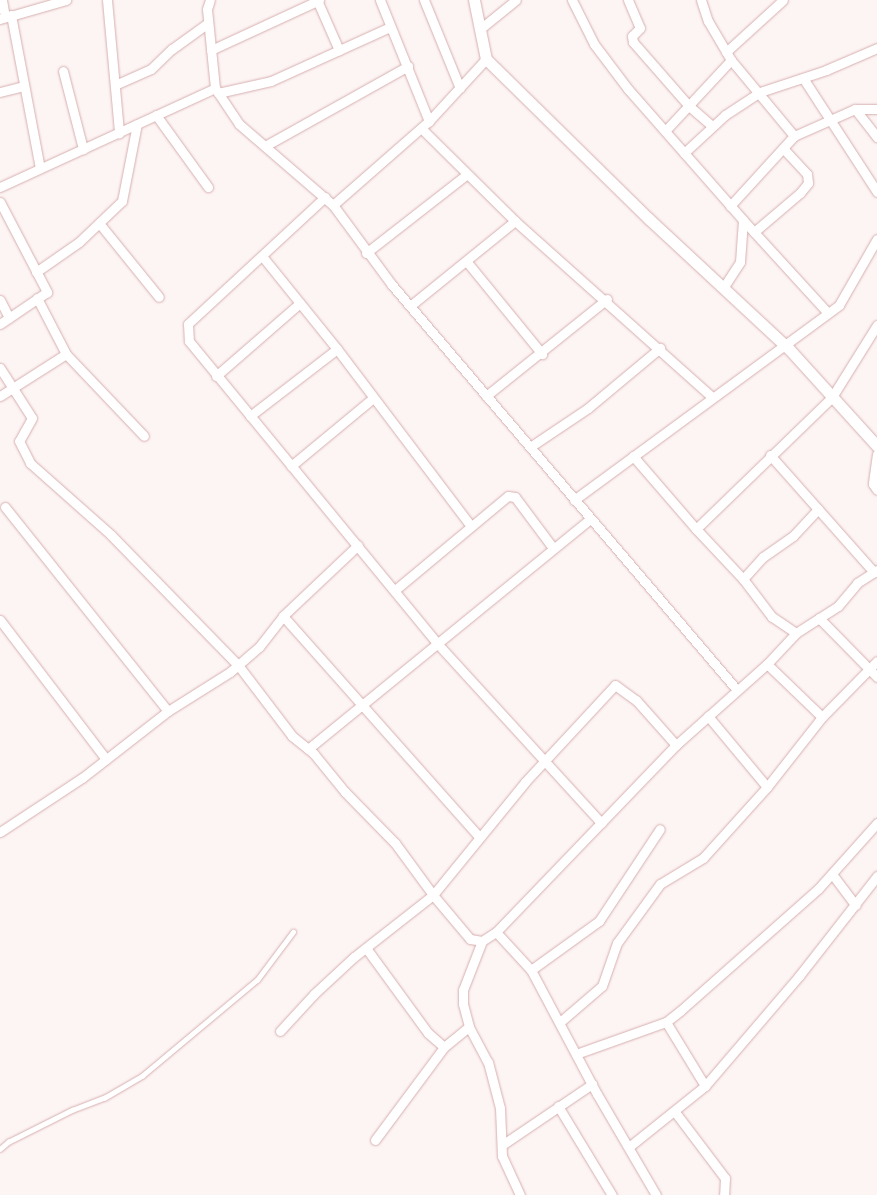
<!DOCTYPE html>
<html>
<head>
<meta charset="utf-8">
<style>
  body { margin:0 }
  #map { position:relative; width:877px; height:1195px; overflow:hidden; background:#fdf4f4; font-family:"Space Grotesk",sans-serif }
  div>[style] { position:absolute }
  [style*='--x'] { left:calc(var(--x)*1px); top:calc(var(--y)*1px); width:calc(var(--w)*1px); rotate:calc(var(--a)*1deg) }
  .roads { filter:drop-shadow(0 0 1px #d6afae) drop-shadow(0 0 1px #d6afae) }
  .service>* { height:4.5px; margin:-2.25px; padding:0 2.25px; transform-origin:2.25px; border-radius:2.25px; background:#fff }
  .minor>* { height:9px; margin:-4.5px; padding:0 4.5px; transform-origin:4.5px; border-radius:4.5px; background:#fff }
  .tertiary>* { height:11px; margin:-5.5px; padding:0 5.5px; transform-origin:5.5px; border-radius:5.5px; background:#fff }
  span { translate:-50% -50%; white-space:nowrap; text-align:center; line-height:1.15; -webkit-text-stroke:5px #fdf4f4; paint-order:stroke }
</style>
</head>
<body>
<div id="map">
  <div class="roads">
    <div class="service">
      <div style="--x:0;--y:1149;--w:11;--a:-41"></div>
      <div style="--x:8;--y:1142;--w:72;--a:-26.6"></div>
      <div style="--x:72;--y:1110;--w:34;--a:-21"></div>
      <div style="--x:104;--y:1098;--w:44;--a:-30.1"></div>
      <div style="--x:142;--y:1076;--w:150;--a:-39.9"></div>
      <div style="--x:257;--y:980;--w:60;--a:-53.1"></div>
    </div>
    <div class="minor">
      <div style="--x:2;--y:0;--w:17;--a:80"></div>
      <div style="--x:107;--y:0;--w:134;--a:84.8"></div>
      <div style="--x:317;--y:0;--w:55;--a:66.3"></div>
      <div style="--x:380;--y:0;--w:131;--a:68"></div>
      <div style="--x:429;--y:121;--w:84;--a:-47.4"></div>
      <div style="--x:424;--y:0;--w:95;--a:67.8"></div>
      <div style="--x:572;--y:0;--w:49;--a:63.4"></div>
      <div style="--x:594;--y:44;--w:56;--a:52.9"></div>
      <div style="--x:628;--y:89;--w:174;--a:48.7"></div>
      <div style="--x:743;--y:220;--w:42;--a:94.1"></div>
      <div style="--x:740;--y:262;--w:31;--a:123"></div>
      <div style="--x:628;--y:0;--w:30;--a:67"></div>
      <div style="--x:640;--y:28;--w:11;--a:135"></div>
      <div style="--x:632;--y:36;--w:6;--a:81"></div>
      <div style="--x:633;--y:42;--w:85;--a:48.8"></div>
      <div style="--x:689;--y:106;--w:30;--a:41"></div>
      <div style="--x:701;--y:0;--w:22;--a:72"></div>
      <div style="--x:708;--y:21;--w:45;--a:59.5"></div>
      <div style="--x:731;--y:60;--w:99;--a:50.3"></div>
      <div style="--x:11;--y:15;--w:156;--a:79.3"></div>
      <div style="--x:0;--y:19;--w:69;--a:-16.1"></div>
      <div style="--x:480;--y:29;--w:46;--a:-38.9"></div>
      <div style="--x:211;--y:50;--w:119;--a:-24.8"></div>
      <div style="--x:726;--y:52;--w:77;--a:-42.4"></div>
      <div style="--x:63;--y:71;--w:81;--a:75.6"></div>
      <div style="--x:803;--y:78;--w:136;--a:57"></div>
      <div style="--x:115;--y:85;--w:39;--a:-24"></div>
      <div style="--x:151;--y:69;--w:29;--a:-44"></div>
      <div style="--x:172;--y:49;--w:44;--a:-35.8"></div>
      <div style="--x:215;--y:88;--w:43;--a:56.3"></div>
      <div style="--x:239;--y:124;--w:124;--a:40.8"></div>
      <div style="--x:333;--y:205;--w:128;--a:-41.2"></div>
      <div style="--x:0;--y:92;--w:25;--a:-14"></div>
      <div style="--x:218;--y:93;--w:54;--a:-12.8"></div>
      <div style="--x:271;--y:81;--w:131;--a:-24.4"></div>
      <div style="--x:855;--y:109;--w:36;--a:52"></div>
      <div style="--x:156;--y:115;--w:89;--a:54.2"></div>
      <div style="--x:422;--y:129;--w:131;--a:44.7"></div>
      <div style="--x:515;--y:221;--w:264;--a:41.8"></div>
      <div style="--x:665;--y:131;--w:97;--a:-47.1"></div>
      <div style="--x:265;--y:146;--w:164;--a:-29.2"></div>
      <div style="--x:684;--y:153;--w:56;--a:-42.8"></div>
      <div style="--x:725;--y:115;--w:42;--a:-33.3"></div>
      <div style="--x:760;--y:92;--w:70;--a:-18.4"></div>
      <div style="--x:826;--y:70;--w:56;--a:-23.3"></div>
      <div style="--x:0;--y:187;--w:237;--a:-24.7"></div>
      <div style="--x:215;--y:88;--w:79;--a:-95.8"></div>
      <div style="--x:207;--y:9;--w:9;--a:-72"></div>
      <div style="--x:325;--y:197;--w:187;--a:137.2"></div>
      <div style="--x:188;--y:324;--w:17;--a:87"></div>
      <div style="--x:189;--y:341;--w:389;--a:50.6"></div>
      <div style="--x:436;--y:642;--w:245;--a:47.6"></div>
      <div style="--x:0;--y:202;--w:102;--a:62.4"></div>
      <div style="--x:47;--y:292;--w:57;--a:145.8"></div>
      <div style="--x:333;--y:205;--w:99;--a:53.6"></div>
      <div style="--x:392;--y:285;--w:532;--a:49.57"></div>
      <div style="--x:730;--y:206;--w:95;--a:-47.6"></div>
      <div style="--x:794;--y:136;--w:67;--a:-23.9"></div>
      <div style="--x:855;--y:109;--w:22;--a:0"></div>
      <div style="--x:743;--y:220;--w:126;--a:47.6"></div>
      <div style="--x:99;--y:223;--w:95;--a:51"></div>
      <div style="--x:754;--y:232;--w:60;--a:-40.3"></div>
      <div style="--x:800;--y:193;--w:13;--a:-51"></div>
      <div style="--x:808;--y:183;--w:9;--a:-96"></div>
      <div style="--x:807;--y:174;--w:35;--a:-133"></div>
      <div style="--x:366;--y:253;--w:128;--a:-38"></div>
      <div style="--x:262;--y:256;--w:119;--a:51.1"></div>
      <div style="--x:337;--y:349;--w:221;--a:52.9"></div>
      <div style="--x:467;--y:262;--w:119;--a:50.8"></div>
      <div style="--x:36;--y:272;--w:52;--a:-34.9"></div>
      <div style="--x:79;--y:242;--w:59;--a:-43.6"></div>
      <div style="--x:122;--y:201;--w:78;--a:-79"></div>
      <div style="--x:37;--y:298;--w:63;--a:62.6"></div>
      <div style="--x:66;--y:354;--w:113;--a:46.4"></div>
      <div style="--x:0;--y:300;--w:20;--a:63"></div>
      <div style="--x:410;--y:306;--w:135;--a:-39"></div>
      <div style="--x:0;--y:368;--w:59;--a:57.4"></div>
      <div style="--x:32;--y:418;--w:26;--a:119"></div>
      <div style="--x:19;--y:441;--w:25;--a:63"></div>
      <div style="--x:30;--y:463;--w:108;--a:41.6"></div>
      <div style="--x:111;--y:535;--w:182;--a:45.7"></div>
      <div style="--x:238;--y:665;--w:89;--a:52.7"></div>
      <div style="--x:292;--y:736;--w:28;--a:39"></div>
      <div style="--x:314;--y:754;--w:49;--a:50.8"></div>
      <div style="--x:345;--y:792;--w:71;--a:45.6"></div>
      <div style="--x:395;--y:843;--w:64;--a:53.8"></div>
      <div style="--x:433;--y:895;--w:146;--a:-50.8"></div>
      <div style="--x:525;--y:782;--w:132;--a:-47.1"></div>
      <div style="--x:615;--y:685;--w:26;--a:36"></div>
      <div style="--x:636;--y:700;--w:60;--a:48.4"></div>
      <div style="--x:676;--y:745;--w:122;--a:-41.7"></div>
      <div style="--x:767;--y:664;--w:42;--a:-46.9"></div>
      <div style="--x:796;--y:633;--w:50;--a:-32.7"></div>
      <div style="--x:838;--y:606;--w:30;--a:-50"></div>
      <div style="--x:857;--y:583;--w:24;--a:-33"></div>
      <div style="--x:216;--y:376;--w:111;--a:-41"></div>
      <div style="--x:0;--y:396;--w:78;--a:-32.5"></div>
      <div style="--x:486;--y:396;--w:155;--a:-38.7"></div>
      <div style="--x:250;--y:416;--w:110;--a:-37.6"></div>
      <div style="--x:530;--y:447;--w:70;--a:-33.9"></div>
      <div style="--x:588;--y:408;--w:94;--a:-39.8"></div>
      <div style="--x:877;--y:454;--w:30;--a:98"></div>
      <div style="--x:873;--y:484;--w:7;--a:56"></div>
      <div style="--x:770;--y:455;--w:157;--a:48.4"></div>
      <div style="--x:633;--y:456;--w:96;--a:49.2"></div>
      <div style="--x:291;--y:466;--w:105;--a:-39.6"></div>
      <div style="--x:574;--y:500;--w:329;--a:-36.3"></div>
      <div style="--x:839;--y:305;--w:76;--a:-60.1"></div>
      <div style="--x:5;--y:507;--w:261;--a:51.4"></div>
      <div style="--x:743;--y:579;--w:30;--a:-48"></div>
      <div style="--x:763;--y:557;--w:37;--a:-35"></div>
      <div style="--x:793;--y:536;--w:37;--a:-47"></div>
      <div style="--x:395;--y:590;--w:147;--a:-39.8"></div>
      <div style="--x:508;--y:496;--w:7;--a:8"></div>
      <div style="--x:515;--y:497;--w:64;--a:53.3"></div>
      <div style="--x:283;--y:616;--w:294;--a:48.4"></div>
      <div style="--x:819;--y:618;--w:83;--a:45.5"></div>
      <div style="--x:0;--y:620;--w:175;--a:52.7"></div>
      <div style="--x:796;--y:633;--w:29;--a:-146"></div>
      <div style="--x:772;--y:617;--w:48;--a:-127.3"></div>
      <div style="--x:743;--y:579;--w:69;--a:-133.2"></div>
      <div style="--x:696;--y:529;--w:190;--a:-44.1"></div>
      <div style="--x:832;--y:397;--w:85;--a:-58"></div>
      <div style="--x:767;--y:664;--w:76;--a:43.9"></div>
      <div style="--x:708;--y:716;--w:92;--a:50.3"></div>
      <div style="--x:308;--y:749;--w:364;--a:-39.2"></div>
      <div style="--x:0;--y:832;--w:98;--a:-33.4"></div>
      <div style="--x:82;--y:778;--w:109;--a:-37.9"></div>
      <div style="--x:168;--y:711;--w:73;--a:-32.2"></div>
      <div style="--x:230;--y:672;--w:38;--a:-41"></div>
      <div style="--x:259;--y:647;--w:39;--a:-52"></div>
      <div style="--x:283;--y:616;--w:103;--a:-43.4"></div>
      <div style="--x:832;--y:874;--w:39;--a:53"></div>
      <div style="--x:496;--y:932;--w:52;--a:47.4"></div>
      <div style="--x:531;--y:970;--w:140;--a:62"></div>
      <div style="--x:597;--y:1094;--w:117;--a:59.7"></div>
      <div style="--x:482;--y:941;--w:53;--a:111.2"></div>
      <div style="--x:463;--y:990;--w:14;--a:90"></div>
      <div style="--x:463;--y:1004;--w:24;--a:75"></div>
      <div style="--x:469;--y:1027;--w:40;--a:62"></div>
      <div style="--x:488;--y:1062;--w:48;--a:75.4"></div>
      <div style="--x:500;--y:1108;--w:48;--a:87.6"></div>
      <div style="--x:502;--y:1156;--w:43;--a:65.2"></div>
      <div style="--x:366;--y:948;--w:105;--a:53.9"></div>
      <div style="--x:428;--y:1033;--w:21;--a:41"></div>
      <div style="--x:531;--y:970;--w:84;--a:-35.8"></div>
      <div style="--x:599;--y:921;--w:110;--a:-56.5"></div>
      <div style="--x:560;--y:1022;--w:55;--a:-40.6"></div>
      <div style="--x:602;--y:986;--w:46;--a:-70.8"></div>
      <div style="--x:617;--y:943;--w:73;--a:-53.9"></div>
      <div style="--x:660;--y:884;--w:50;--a:-31.2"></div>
      <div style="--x:703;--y:858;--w:96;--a:-48"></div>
      <div style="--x:767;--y:787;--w:89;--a:-51.8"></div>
      <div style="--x:822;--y:717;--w:78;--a:-45.5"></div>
      <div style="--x:666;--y:1022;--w:75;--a:58.6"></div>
      <div style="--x:280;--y:1031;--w:50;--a:-47.4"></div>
      <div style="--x:314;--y:994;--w:54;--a:-42.8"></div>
      <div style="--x:354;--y:957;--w:100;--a:-38.1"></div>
      <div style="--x:433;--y:895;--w:57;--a:49.9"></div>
      <div style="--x:470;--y:939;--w:12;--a:9"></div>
      <div style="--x:482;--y:941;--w:17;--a:-33"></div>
      <div style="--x:496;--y:932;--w:262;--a:-46.1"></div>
      <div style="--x:576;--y:1054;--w:96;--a:-19.6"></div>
      <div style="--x:666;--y:1022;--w:18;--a:-38"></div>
      <div style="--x:680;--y:1011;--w:184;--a:-41.5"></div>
      <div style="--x:818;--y:889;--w:89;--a:-48.2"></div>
      <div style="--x:558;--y:1106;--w:104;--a:58.8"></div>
      <div style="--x:675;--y:1112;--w:83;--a:52.9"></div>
      <div style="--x:725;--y:1178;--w:17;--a:93"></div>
      <div style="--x:375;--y:1140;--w:116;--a:-53.4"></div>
      <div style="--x:444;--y:1047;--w:32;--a:-39"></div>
      <div style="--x:502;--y:1145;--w:109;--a:-34.1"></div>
      <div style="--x:630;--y:1146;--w:96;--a:-38.7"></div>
      <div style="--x:705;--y:1086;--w:145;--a:-49.5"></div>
      <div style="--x:799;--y:976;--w:127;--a:-52"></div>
    </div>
    <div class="tertiary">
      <div style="--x:474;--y:0;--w:60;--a:78.5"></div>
      <div style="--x:486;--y:59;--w:228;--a:44.5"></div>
      <div style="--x:649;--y:219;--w:191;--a:42.9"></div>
      <div style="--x:789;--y:349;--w:131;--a:47.8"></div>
    </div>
  </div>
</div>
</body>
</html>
